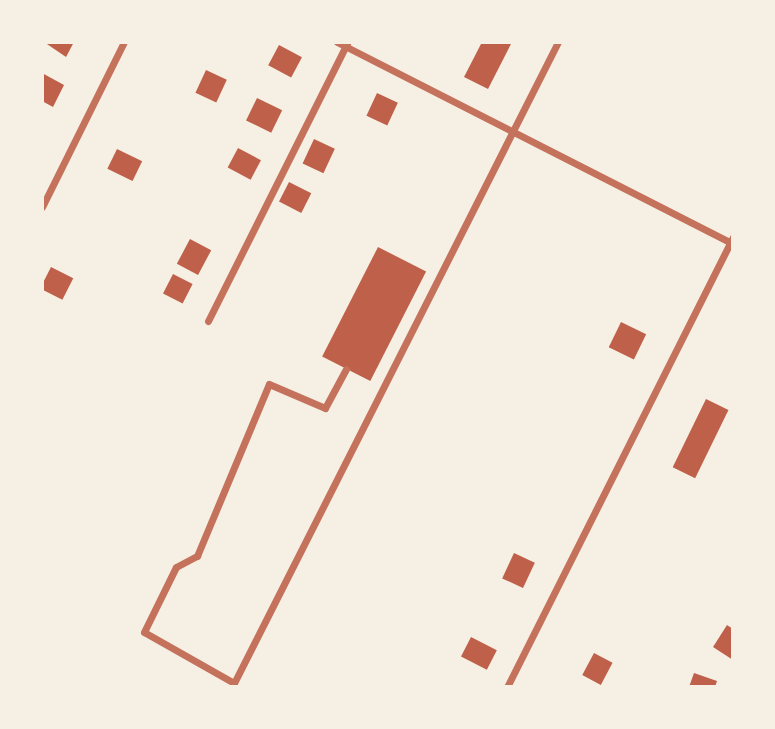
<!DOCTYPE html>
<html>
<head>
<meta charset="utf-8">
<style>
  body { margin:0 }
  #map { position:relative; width:775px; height:729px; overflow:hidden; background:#f6efe4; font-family:Overpass,sans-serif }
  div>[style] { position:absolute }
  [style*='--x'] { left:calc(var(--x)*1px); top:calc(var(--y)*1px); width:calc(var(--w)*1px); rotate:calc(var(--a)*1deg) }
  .building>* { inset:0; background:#bf614a; transform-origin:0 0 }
  .minor>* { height:7px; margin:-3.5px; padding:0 3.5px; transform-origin:3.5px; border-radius:3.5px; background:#c5725c }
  span { translate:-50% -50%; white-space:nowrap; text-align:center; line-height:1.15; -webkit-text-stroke:7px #f6efe4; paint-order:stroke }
  .frame { position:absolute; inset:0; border:44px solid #f6efe4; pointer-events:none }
</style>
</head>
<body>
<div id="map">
  <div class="building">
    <div style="clip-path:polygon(44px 42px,74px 42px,66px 57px)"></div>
    <div style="clip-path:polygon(482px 42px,512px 42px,488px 89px,464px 77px)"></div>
    <div style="left:279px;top:45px;width:26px;height:23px;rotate:28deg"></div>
    <div style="left:206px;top:70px;width:23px;height:25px;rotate:25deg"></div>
    <div style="clip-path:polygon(42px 73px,64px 85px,53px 107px,42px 101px)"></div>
    <div style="left:377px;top:93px;width:23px;height:25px;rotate:25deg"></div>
    <div style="left:257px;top:98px;width:28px;height:25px;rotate:26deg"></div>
    <div style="left:314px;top:139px;width:23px;height:27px;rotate:25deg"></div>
    <div style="left:238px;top:148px;width:26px;height:22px;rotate:28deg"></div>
    <div style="left:117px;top:149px;width:28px;height:22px;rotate:26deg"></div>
    <div style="left:289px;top:182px;width:25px;height:22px;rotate:27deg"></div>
    <div style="left:190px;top:239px;width:24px;height:28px;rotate:28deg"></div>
    <div style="left:378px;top:247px;width:54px;height:123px;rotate:27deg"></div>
    <div style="left:51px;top:267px;width:25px;height:24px;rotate:27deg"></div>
    <div style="left:173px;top:274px;width:22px;height:22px;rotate:27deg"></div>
    <div style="left:621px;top:322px;width:28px;height:28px;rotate:26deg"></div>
    <div style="left:706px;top:399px;width:25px;height:76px;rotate:26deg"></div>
    <div style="left:514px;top:553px;width:23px;height:28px;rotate:25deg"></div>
    <div style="clip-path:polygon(727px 625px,733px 629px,733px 660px,713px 647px)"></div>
    <div style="left:471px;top:637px;width:29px;height:22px;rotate:27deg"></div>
    <div style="left:594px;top:653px;width:21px;height:25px;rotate:28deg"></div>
    <div style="clip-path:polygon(694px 673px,717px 681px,715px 687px,689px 687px)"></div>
  </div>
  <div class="minor">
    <div style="--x:337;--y:42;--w:443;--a:27"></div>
    <div style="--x:42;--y:207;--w:184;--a:-63.6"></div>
    <div style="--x:208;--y:321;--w:311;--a:-63.4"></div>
    <div style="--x:234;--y:683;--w:103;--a:-150.5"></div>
    <div style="--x:144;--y:632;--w:72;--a:-63.8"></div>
    <div style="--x:176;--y:567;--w:24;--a:-28"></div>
    <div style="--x:197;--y:556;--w:186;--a:-67.3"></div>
    <div style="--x:269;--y:384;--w:61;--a:23.2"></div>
    <div style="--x:325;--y:408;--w:44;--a:-61.7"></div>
    <div style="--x:232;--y:687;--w:723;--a:-63.19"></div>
    <div style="--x:507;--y:687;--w:504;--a:-63.33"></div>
  </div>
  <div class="frame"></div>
</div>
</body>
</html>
